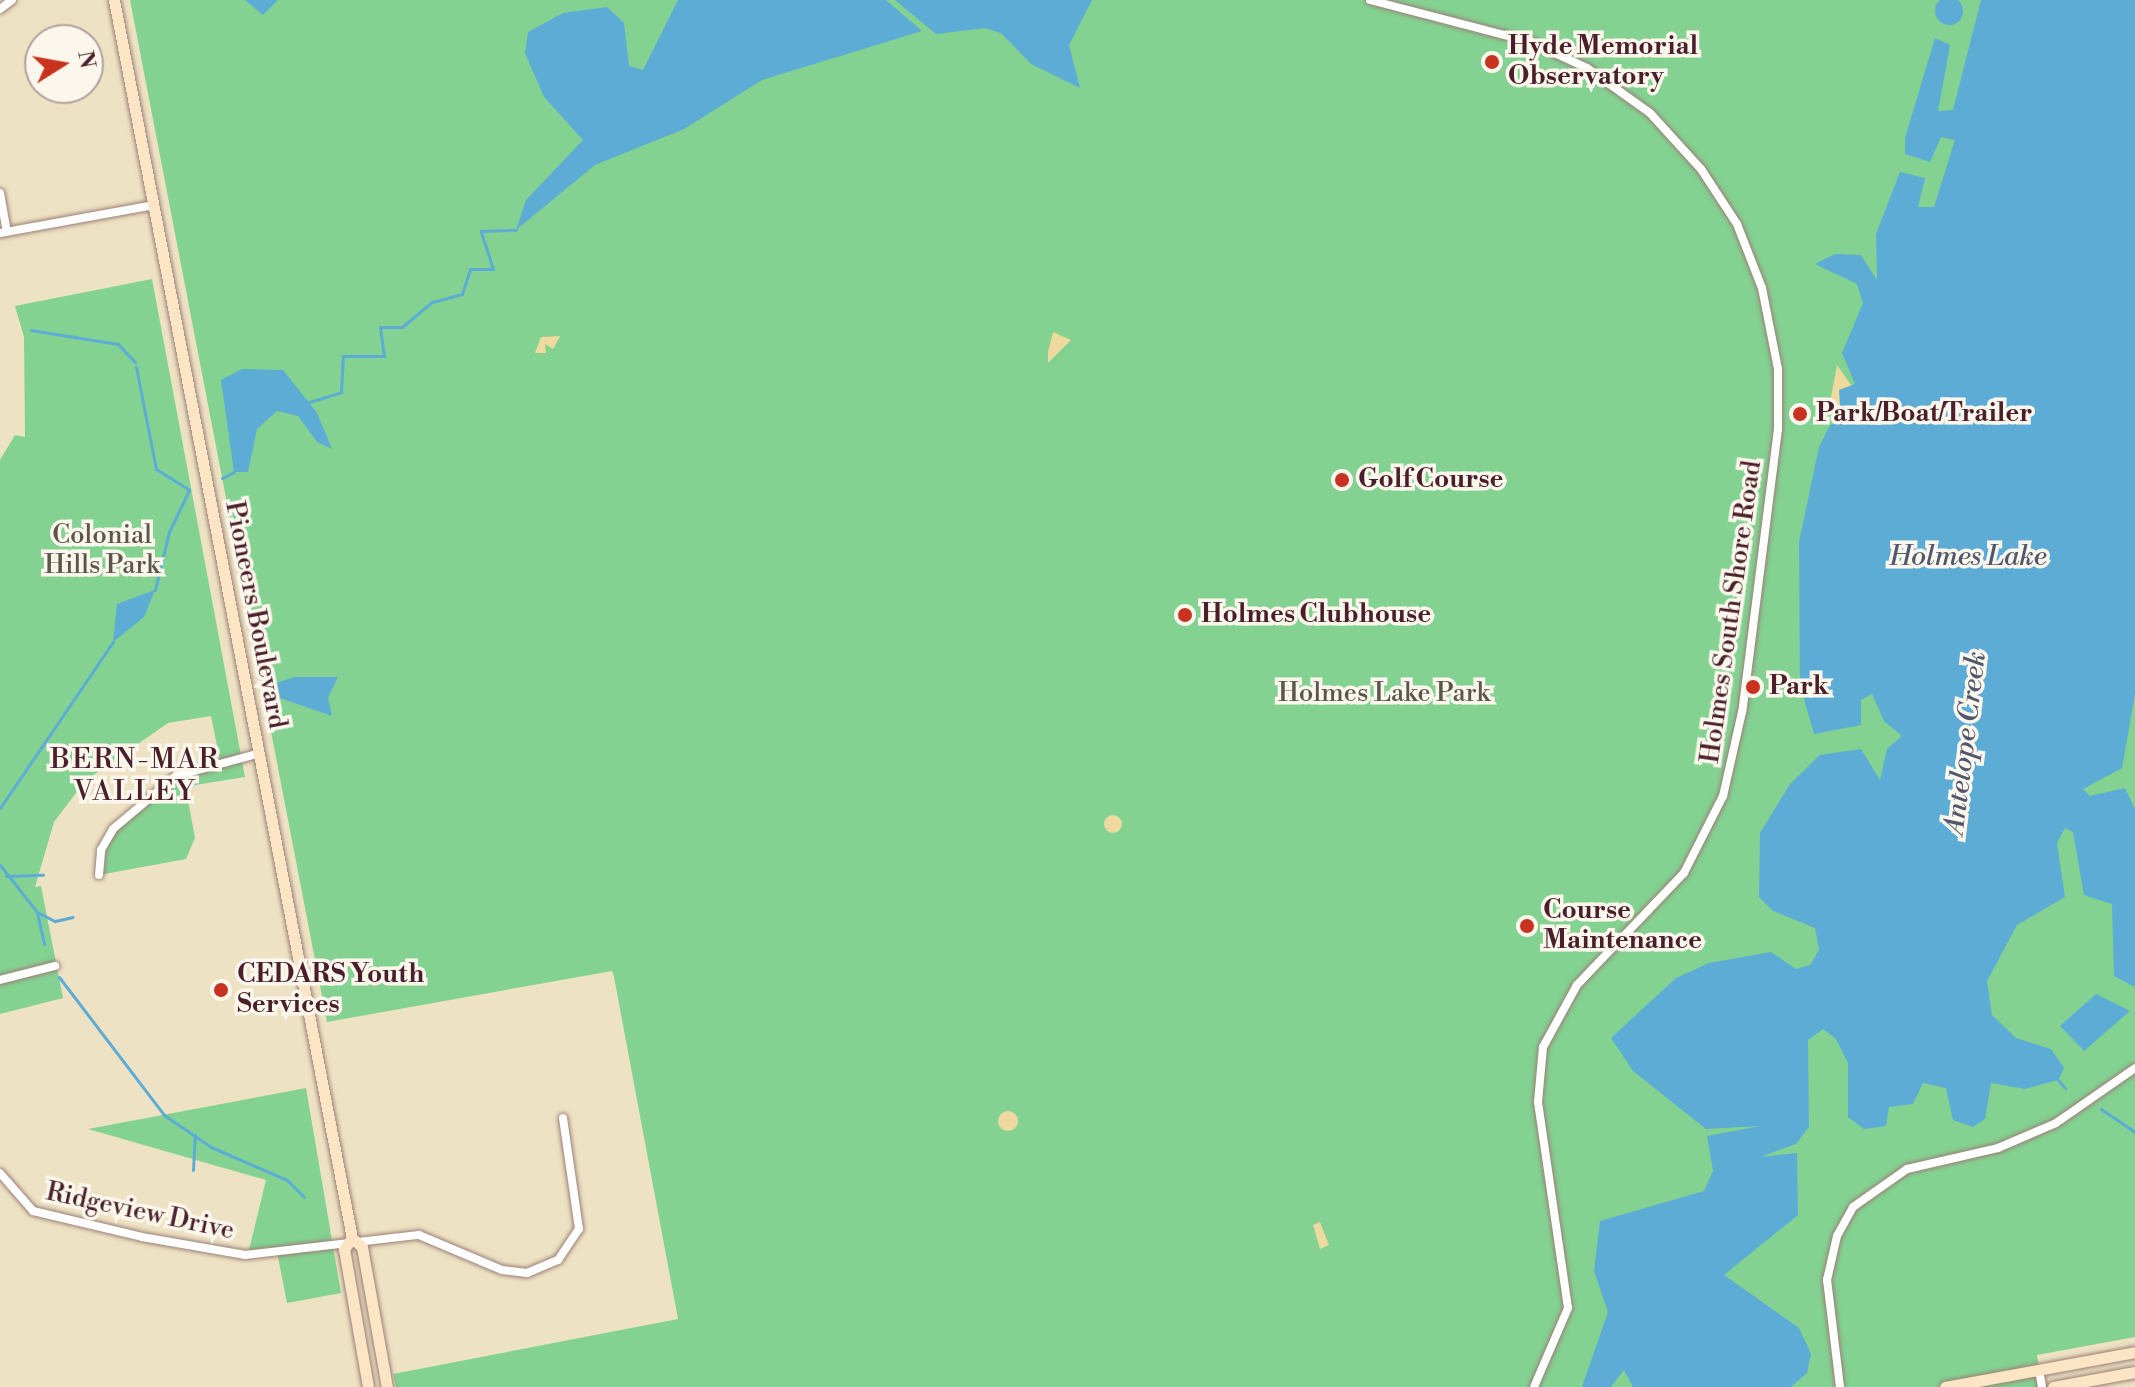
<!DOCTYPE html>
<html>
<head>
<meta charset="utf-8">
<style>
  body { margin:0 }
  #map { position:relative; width:2135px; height:1387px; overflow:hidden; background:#eee2c4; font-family:"Libre Bodoni",serif }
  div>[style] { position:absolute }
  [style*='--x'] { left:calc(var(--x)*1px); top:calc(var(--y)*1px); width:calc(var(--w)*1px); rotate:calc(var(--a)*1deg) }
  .green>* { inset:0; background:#83d292 }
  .sand>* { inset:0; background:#eeda9e }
  .round { border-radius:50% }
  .water>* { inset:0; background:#5cacd6 }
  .stream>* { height:3px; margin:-1.5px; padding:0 1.5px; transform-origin:1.5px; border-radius:1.5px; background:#5cacd6 }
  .roads { filter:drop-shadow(0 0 2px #9c8078) drop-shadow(0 0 2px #9c8078) }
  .street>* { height:8px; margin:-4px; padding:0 4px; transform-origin:4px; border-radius:4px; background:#fff }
  .secondary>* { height:11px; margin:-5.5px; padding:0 5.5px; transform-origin:5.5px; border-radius:5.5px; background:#fce5c4 }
  .dots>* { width:22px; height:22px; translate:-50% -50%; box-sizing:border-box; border:4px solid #fbf7ec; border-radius:50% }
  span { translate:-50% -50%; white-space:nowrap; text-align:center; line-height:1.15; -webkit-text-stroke:7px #fbf7ec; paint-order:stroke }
  .poi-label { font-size:26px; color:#4a1f2b; font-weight:700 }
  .left { translate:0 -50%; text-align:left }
  .park-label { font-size:26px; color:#5b554a }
  .street-label { font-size:26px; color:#4a1f2b }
  .water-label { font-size:28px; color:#51576f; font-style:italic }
  .neighbourhood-label { font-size:28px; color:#4a1f2b; letter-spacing:2px }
  .north { position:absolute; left:24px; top:24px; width:80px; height:80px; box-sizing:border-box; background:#fbf7ec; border:2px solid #b4a19f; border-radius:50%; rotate:79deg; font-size:22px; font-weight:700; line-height:32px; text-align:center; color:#4a1f2b }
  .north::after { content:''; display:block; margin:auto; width:28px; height:36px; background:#c8321e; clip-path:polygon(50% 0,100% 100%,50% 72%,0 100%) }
</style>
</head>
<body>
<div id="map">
  <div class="green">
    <div style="clip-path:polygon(130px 0,2135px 0,2135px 1337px,2037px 1355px,2042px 1387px,396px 1387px,393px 1374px,678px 1319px,614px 977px,612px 971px,327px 1022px)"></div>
    <div style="clip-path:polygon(152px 279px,245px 777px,195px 785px,187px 795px,195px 838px,186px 859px,99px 875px,104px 841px,184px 771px,220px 761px,211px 716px,168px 723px,85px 781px,54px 822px,35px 887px,41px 886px,63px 998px,0 1014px,0 460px,15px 435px,25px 437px,24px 337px,15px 306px)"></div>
    <div style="clip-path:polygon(306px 1088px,341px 1293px,287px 1303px,277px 1252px,248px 1254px,266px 1180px,88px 1129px)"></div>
  </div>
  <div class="sand">
    <div style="clip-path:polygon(1053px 332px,1071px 340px,1048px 363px,1048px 352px)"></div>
    <div style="clip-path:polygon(560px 336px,553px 349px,545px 344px,546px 353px,535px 353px,541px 337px)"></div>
    <div style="clip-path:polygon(1837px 365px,1851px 385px,1841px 419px,1828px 413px)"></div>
    <div class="round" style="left:1104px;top:815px;width:18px;height:18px"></div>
    <div class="round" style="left:998px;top:1111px;width:20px;height:20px"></div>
    <div style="clip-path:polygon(1320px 1222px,1329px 1245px,1320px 1249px,1313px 1225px)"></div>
  </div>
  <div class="water">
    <div class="round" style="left:1935px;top:-3px;width:28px;height:28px"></div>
    <div style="clip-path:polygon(245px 0,278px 0,263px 15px)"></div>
    <div style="clip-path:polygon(678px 0,886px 0,922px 31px,762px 80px,684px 129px,595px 165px,516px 230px,526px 200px,583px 140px,544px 97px,525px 53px,528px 32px,563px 13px,607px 7px,624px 23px,629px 66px,643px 70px)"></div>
    <div style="clip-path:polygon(895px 0,1092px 0,1069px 45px,1080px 88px,1031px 64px,1001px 33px,985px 28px,936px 34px)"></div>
    <div style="clip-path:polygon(1981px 0,2135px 0,2135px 694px,2122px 768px,2083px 789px,2090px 796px,2125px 788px,2135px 809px,2135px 987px,2114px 976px,2112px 904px,2084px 895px,2073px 832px,2065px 828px,2057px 843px,2065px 897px,2017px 925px,1987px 981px,1992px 1015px,2016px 1038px,2051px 1049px,2064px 1068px,2058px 1080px,2025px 1089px,1991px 1083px,1985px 1119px,1973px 1127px,1953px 1120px,1946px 1088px,1923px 1083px,1913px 1104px,1889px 1107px,1886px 1126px,1864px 1129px,1848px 1117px,1848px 1063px,1836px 1039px,1823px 1029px,1808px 1040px,1809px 1127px,1796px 1144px,1760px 1157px,1797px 1153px,1798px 1215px,1724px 1275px,1799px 1328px,1811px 1354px,1807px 1373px,1791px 1387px,1633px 1387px,1624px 1370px,1611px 1387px,1582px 1387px,1608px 1312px,1594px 1271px,1600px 1221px,1704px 1191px,1713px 1171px,1707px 1136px,1760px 1126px,1706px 1129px,1633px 1071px,1611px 1038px,1676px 978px,1709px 963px,1771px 952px,1796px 969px,1810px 965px,1819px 950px,1815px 928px,1773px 911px,1759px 897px,1760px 833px,1790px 784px,1820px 755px,1861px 749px,1880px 780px,1887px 749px,1902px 736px,1884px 721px,1872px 694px,1861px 700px,1861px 725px,1814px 734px,1800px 685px,1799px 542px,1819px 447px,1830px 425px,1841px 422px,1839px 390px,1855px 384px,1842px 353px,1863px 303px,1857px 284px,1815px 264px,1835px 254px,1861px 255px,1877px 280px,1876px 234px,1900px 172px,1925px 178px,1918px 207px,1934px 207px,1955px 140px,1941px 137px,1930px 162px,1905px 154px,1905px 138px,1935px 38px,1950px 45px,1938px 111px,1953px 110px)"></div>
    <div style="clip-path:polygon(242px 369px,283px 370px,317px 413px,332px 449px,317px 442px,298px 416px,277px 411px,257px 429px,248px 472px,234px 472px,221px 380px)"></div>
    <div style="clip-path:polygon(155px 590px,144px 617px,113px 642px,117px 604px)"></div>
    <div style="clip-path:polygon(295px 677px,338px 677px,328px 698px,332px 716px,280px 698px,276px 683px)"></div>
    <div style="clip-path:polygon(2096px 994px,2130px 1011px,2084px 1051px,2060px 1026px)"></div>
  </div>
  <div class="stream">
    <div style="--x:31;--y:330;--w:88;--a:9.1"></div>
    <div style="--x:118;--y:344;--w:25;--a:47"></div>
    <div style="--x:136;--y:367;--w:104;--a:78.9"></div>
    <div style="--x:156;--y:469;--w:39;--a:32"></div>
    <div style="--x:189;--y:490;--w:47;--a:115.5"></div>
    <div style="--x:169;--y:532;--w:60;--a:103.6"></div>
    <div style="--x:306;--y:403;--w:37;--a:-17"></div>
    <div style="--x:341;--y:392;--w:36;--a:-87"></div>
    <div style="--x:343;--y:356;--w:41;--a:0"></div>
    <div style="--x:384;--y:356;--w:29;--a:-98"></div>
    <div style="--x:380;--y:327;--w:22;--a:0"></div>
    <div style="--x:402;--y:327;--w:39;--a:-40"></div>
    <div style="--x:432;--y:302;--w:31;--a:-15"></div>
    <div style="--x:462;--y:294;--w:26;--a:-72"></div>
    <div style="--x:470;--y:269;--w:23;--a:0"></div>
    <div style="--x:493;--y:269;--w:40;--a:-108"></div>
    <div style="--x:481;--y:231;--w:35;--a:-2"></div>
    <div style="--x:222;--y:478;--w:13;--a:-27"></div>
    <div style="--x:0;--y:808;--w:201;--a:-55.8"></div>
    <div style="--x:0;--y:865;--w:60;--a:51.8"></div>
    <div style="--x:37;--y:912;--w:20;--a:27"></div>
    <div style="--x:55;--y:921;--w:18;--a:-13"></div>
    <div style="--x:6;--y:876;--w:37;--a:-2"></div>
    <div style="--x:37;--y:913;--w:32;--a:77"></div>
    <div style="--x:59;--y:977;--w:173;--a:52.7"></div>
    <div style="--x:164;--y:1115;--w:57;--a:34.2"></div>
    <div style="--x:211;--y:1147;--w:83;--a:23.5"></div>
    <div style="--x:287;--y:1180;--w:24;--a:45"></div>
    <div style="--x:2058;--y:1080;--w:11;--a:49"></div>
    <div style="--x:2101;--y:1109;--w:41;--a:34.1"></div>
    <div style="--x:193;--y:1170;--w:35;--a:-87"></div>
  </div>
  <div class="roads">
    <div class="street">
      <div style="--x:1370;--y:0;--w:166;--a:14.6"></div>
      <div style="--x:1531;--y:42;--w:62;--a:24.9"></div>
      <div style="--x:1587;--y:68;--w:77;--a:35.5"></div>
      <div style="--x:1650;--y:113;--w:76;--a:47.7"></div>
      <div style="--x:1701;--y:169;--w:66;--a:56.8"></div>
      <div style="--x:1737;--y:224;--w:69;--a:68.7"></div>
      <div style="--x:1762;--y:288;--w:83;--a:78.8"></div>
      <div style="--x:1778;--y:369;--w:60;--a:90"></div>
      <div style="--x:1778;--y:429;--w:285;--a:97.2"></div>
      <div style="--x:1742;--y:712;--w:86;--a:102.7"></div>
      <div style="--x:1723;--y:796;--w:86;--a:116.9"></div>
      <div style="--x:1684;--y:873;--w:155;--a:133.7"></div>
      <div style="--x:1577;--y:985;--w:71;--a:118.7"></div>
      <div style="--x:1543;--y:1047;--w:55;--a:95.2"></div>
      <div style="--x:1538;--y:1102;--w:208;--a:81.7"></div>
      <div style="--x:1568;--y:1308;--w:86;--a:113.3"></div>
      <div style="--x:0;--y:9;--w:15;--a:-37"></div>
      <div style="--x:0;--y:193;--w:39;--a:80"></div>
      <div style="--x:0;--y:233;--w:157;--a:-10.3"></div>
      <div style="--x:99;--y:875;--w:25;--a:-85"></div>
      <div style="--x:101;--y:850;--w:24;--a:-60"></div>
      <div style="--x:113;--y:829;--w:82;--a:-40.1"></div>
      <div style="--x:176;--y:776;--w:87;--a:-15.3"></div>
      <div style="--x:0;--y:980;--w:57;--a:-14.3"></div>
      <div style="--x:0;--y:1173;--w:50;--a:49"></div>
      <div style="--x:33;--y:1211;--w:112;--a:13.4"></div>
      <div style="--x:142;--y:1237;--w:105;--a:9.9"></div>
      <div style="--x:245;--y:1255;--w:175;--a:-6.6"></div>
      <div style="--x:419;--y:1235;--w:90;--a:22.9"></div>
      <div style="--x:502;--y:1270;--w:25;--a:7"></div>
      <div style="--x:527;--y:1273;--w:34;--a:-23"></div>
      <div style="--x:558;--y:1260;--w:37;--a:-56"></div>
      <div style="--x:579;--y:1229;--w:112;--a:-98.2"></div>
      <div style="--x:2039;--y:1370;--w:17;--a:80"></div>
      <div style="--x:1840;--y:1387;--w:108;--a:-96.9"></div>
      <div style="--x:1827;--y:1280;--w:45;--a:-77.2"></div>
      <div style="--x:1837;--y:1236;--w:33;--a:-61"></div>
      <div style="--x:1853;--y:1207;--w:66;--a:-35.1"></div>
      <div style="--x:1907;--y:1169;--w:93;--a:-13"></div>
      <div style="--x:1998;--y:1148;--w:63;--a:-23.3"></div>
      <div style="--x:2056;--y:1123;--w:96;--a:-34.8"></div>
    </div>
    <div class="secondary">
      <div style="--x:114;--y:0;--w:1261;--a:79.12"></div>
      <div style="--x:352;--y:1238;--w:13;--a:42"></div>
      <div style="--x:362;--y:1247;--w:142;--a:79.9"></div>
      <div style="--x:352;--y:1238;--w:14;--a:126"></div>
      <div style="--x:344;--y:1249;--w:140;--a:80.1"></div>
      <div style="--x:1945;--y:1387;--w:193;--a:-10.4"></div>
      <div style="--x:2053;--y:1387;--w:83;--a:-10.4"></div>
    </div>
  </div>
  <div class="dots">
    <div style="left:1492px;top:62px;background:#c8321e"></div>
    <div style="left:1800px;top:414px;background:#c8321e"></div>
    <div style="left:1342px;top:480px;background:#c8321e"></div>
    <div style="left:1185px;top:615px;background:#c8321e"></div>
    <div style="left:1753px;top:687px;background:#c8321e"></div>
    <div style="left:1527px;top:926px;background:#c8321e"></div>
    <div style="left:221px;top:990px;background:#c8321e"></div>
  </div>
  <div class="poi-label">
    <span class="left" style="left:1508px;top:62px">Hyde Memorial<br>Observatory</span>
    <span class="left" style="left:1816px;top:414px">Park/Boat/Trailer</span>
    <span class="left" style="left:1358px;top:480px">Golf Course</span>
    <span class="left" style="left:1201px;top:615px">Holmes Clubhouse</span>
    <span class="left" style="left:1769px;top:687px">Park</span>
    <span class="left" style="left:1543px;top:926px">Course<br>Maintenance</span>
    <span class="left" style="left:237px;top:990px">CEDARS Youth<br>Services</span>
  </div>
  <div class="park-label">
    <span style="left:102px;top:551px">Colonial<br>Hills Park</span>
    <span style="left:1384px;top:694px">Holmes Lake Park</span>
  </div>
  <div class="street-label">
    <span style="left:1732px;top:612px;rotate:-82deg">Holmes South Shore Road</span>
    <span style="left:255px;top:615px;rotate:79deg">Pioneers Boulevard</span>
    <span style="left:140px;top:1212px;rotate:12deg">Ridgeview Drive</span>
  </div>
  <div class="water-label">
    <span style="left:1968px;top:557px">Holmes Lake</span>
    <span style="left:1966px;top:743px;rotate:-83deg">Antelope Creek</span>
  </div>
  <div class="neighbourhood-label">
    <span style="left:135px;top:776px">BERN-MAR<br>VALLEY</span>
  </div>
  <div class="north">N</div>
</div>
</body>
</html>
